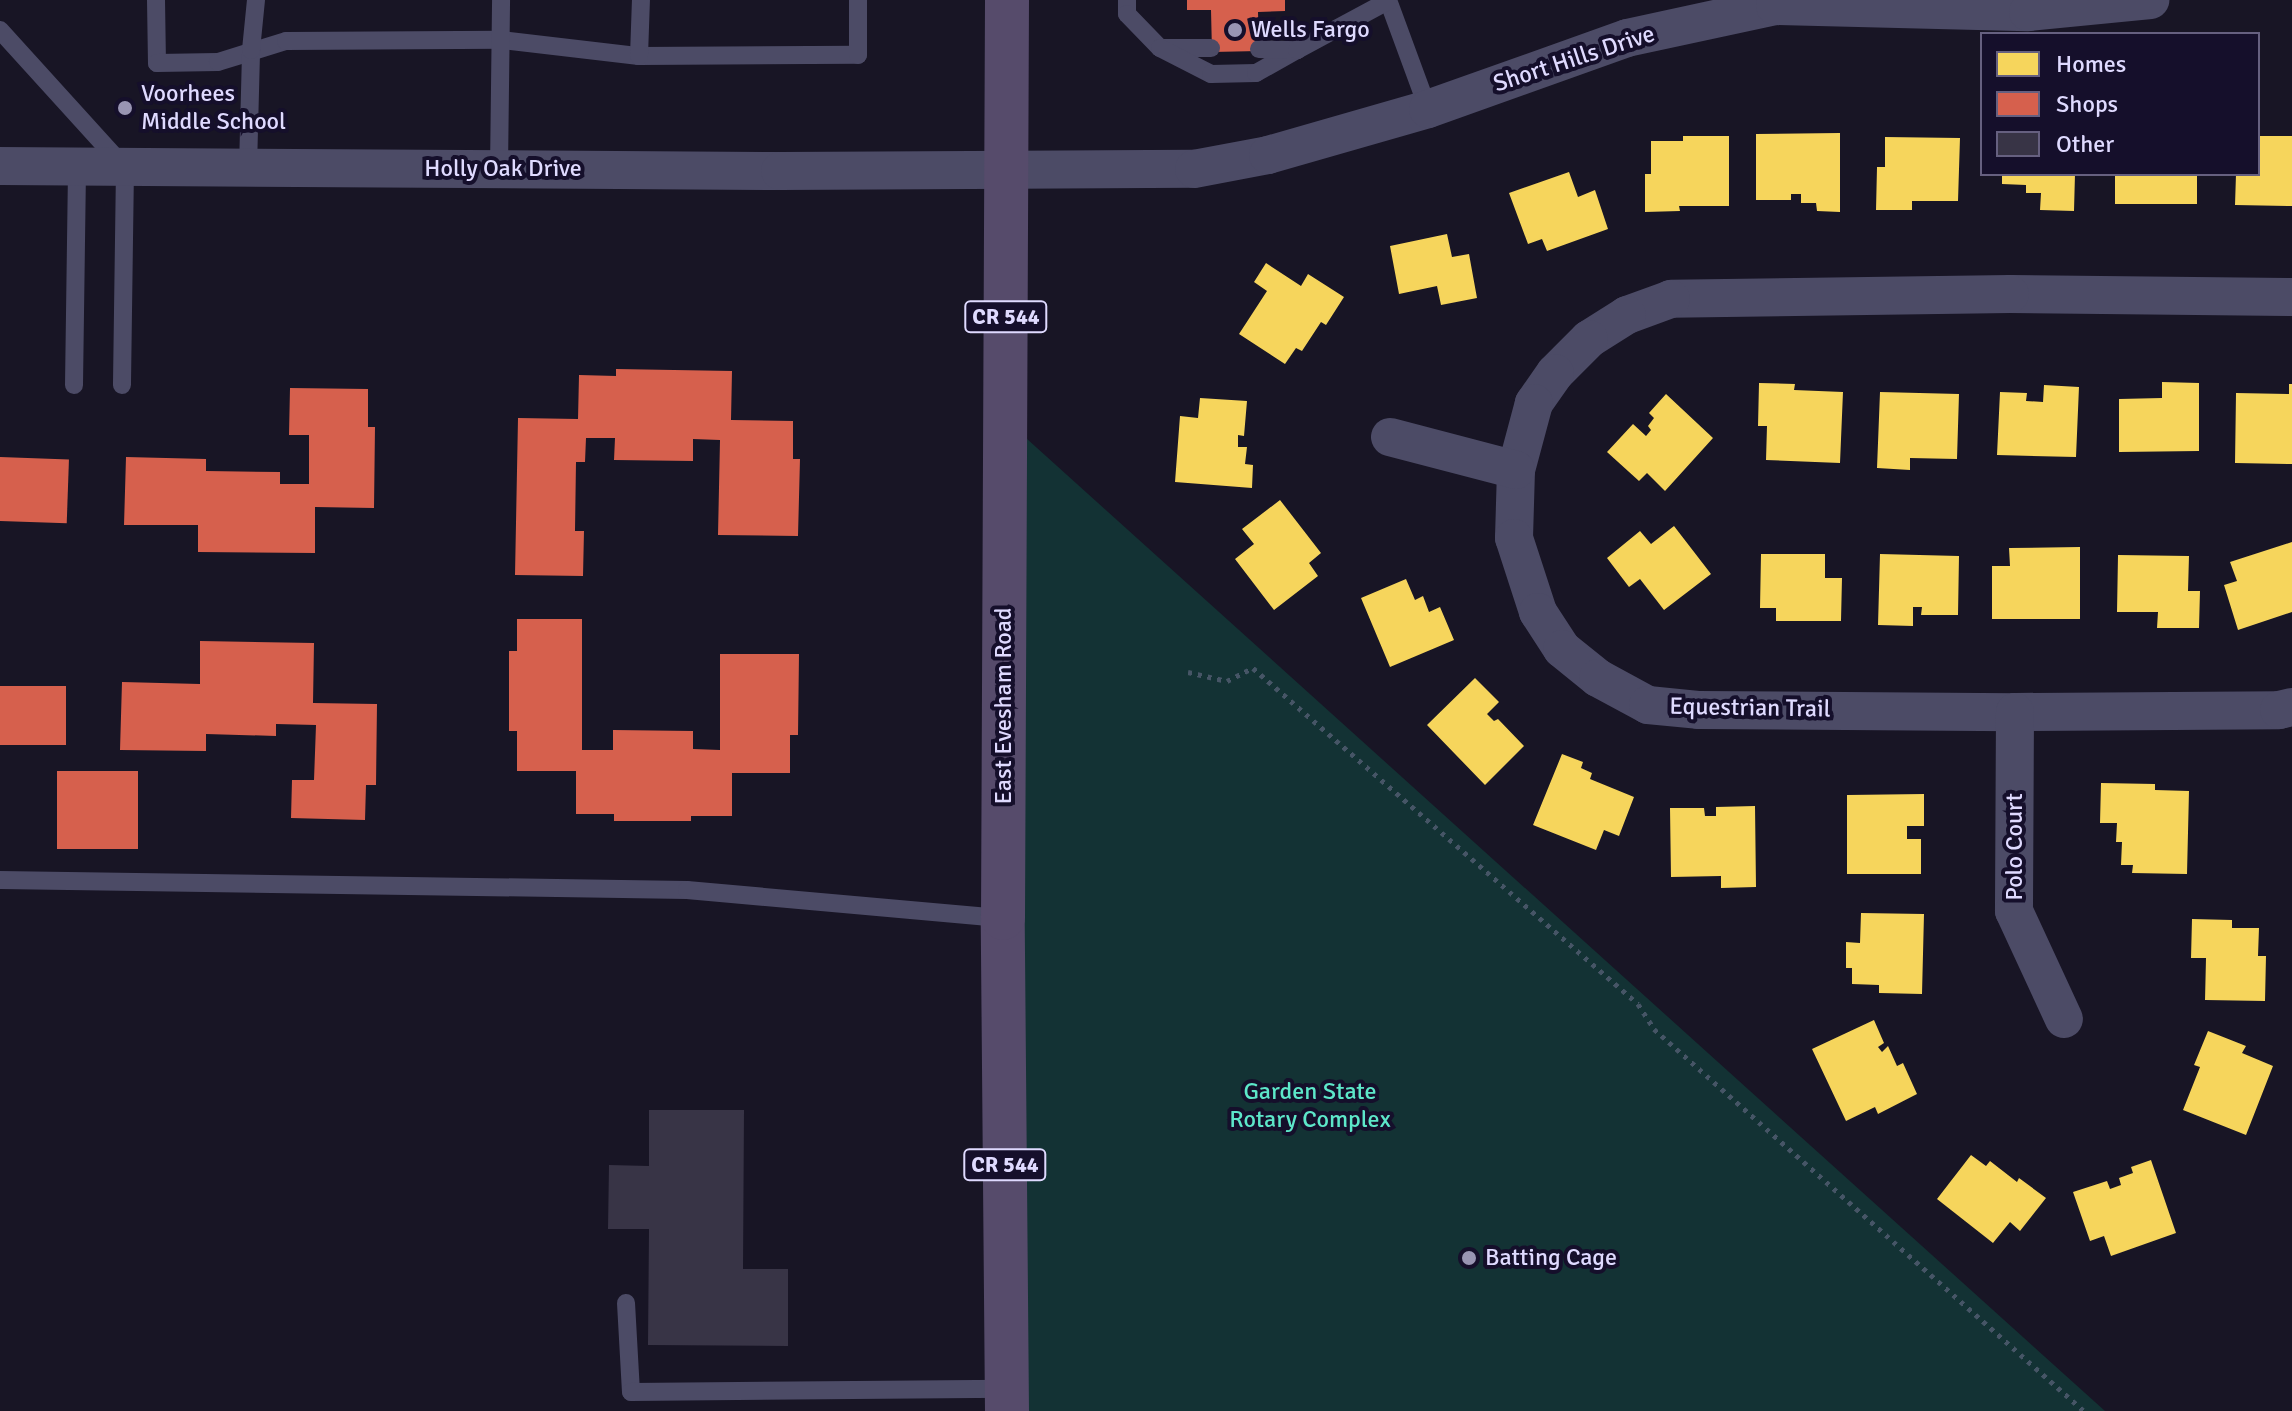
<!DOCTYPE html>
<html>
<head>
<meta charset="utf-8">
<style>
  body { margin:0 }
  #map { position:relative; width:2292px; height:1411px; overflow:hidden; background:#181525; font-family:Signika,sans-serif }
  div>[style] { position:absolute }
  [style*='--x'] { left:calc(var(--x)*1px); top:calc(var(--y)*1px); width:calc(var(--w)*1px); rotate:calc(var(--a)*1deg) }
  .green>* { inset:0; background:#133234 }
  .homes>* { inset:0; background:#f6d55c; transform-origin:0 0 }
  .shops>* { inset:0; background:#d6604d; transform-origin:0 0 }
  .building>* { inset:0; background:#383446 }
  .path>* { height:5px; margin-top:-2.5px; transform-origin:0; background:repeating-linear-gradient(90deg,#465566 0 4px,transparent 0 10px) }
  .service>* { height:18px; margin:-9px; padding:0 9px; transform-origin:9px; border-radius:9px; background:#4c4b66 }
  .minor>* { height:38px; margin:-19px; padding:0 19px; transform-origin:19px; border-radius:19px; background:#4c4b66 }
  .primary>* { height:44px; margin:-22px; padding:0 22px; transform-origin:22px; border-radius:22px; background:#564b6b }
  .dots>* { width:22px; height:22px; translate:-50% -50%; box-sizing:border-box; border:4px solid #150f2b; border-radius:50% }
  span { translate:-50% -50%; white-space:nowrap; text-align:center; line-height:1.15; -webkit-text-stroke:8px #150f2b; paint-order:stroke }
  .shield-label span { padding:2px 6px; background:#150f2b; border:2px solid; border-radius:6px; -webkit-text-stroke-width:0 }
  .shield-label { font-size:22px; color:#dfdaff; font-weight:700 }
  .poi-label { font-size:24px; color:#dfdaff }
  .left { translate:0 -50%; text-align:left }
  .street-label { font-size:24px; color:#dfdaff }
  .park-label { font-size:24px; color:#5de7c9 }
  .legend { position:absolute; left:1980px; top:32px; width:280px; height:144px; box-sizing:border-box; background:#150f2b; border:2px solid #666080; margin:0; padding:10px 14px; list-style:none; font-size:24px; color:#dfdaff }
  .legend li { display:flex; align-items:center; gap:16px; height:40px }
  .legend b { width:40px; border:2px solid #666080 }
</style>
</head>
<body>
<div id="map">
  <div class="green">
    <div style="clip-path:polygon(1006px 420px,2105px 1411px,1006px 1411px)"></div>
  </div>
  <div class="homes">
    <div style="clip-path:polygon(1840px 133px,1840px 212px,1817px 211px,1816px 203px,1801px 203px,1801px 194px,1791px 194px,1791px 200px,1756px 200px,1756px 134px)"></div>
    <div style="clip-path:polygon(1683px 136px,1729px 136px,1729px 206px,1679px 206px,1680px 211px,1645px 212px,1645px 174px,1651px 174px,1651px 141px,1683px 141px)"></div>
    <div style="clip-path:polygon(2258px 136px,2292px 136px,2292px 206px,2235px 205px,2236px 174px,2258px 174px)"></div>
    <div style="clip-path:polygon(1885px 137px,1960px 138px,1958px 201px,1912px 201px,1912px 210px,1876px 210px,1877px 167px,1885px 167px)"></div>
    <div style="clip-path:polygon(1569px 172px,1578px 197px,1595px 190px,1608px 229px,1547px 251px,1542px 239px,1528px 244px,1509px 193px)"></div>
    <div style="clip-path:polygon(2002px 174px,2075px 174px,2074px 211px,2040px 210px,2041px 193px,2026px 193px,2026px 185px,2002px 184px)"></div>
    <div style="left:2115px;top:174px;width:82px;height:30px"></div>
    <div style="clip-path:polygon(1447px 234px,1452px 257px,1469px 254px,1477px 298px,1441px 305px,1437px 286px,1399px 294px,1390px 246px)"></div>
    <div style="clip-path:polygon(1266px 263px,1301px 286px,1308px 274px,1344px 297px,1326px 325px,1321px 322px,1302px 351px,1296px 348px,1285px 364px,1239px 334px,1267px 291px,1254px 282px)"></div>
    <div style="clip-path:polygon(2162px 382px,2199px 383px,2199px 451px,2119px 452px,2119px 399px,2162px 398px)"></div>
    <div style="clip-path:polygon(1759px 383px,1795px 384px,1794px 390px,1843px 392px,1840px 463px,1766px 460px,1767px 426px,1758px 426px)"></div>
    <div style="clip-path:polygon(2289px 384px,2292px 384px,2292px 464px,2235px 463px,2236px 393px,2289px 394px)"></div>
    <div style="clip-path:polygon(2044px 385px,2079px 387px,2076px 457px,1997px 455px,2000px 392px,2027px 393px,2026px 401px,2043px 402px)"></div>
    <div style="clip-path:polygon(1880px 392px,1959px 394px,1957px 459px,1910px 458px,1910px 470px,1877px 468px)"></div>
    <div style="clip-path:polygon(1666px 394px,1713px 438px,1665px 491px,1647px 473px,1639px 481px,1607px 452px,1633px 424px,1646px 436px,1651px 430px,1648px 426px,1654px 418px,1649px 413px)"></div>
    <div style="clip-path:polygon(1200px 398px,1247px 401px,1244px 436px,1238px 435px,1238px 447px,1247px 447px,1245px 464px,1253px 465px,1252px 488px,1175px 482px,1180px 416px,1198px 418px)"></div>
    <div style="clip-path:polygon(1280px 500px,1321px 553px,1309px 563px,1318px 576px,1274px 610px,1235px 559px,1254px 544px,1242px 529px)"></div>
    <div style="clip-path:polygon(1674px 526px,1711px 574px,1664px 610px,1640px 579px,1629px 587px,1607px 558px,1640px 531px,1651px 544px)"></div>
    <div style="clip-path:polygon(2292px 542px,2292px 612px,2238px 630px,2224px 585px,2237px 581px,2230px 562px)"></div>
    <div style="clip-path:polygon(2080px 547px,2080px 619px,1992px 619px,1992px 566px,2010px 566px,2009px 548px)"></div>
    <div style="clip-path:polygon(1761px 554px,1825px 554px,1825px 578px,1842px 578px,1841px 621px,1776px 621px,1776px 608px,1760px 608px)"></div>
    <div style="clip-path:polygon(1880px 554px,1959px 556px,1958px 615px,1921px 615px,1922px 607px,1913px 607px,1913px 626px,1878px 625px)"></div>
    <div style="clip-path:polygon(2118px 555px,2189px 556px,2188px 591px,2200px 591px,2199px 628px,2157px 628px,2158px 612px,2117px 612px)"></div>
    <div style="clip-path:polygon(1406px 579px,1415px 600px,1423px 596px,1429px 612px,1440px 607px,1454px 640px,1390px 667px,1361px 598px)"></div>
    <div style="clip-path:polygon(1475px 678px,1499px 702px,1487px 714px,1494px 721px,1498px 719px,1524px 746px,1485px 785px,1427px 725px)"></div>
    <div style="clip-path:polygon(1562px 754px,1583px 762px,1581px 768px,1592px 773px,1590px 779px,1634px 797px,1619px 836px,1604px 830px,1596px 850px,1533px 825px)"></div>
    <div style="clip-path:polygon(2101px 783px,2155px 784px,2155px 790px,2189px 791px,2187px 874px,2132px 873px,2133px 865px,2121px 865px,2122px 842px,2116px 842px,2117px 823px,2100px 823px)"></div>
    <div style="clip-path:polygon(1924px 794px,1924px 826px,1907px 826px,1907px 839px,1921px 839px,1921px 874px,1847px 874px,1847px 795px)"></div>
    <div style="clip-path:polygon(1755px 806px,1756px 887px,1721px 888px,1721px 876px,1671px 877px,1670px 808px,1704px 808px,1705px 816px,1716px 816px,1716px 807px)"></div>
    <div style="clip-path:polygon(1861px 913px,1924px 914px,1922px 994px,1879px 993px,1879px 985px,1852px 984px,1852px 968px,1846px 968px,1846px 942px,1860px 943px)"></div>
    <div style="clip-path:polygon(2192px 919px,2232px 920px,2232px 928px,2259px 928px,2258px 956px,2266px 956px,2265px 1001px,2205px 1000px,2206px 958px,2191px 958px)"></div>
    <div style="clip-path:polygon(1874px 1020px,1884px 1043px,1878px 1047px,1882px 1052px,1888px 1046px,1897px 1066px,1903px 1063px,1917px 1094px,1878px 1114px,1875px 1107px,1846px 1121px,1812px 1049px)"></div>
    <div style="clip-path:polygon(2208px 1031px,2246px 1046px,2242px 1053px,2273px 1066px,2246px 1135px,2183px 1110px,2200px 1067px,2194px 1065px)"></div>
    <div style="clip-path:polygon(1971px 1155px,1986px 1166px,1990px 1161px,2017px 1182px,2019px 1178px,2046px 1198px,2020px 1231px,2010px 1222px,1993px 1243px,1937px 1199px)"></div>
    <div style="clip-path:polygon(2151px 1160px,2176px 1233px,2111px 1256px,2104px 1236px,2090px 1241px,2073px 1192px,2107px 1181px,2110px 1189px,2121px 1185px,2119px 1178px,2133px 1173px,2131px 1167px)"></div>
  </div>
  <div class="shops">
    <div style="clip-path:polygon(1187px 0,1285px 0,1285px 11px,1258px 12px,1259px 51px,1212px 52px,1211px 10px,1187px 10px)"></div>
    <div style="clip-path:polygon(616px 369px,732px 371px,731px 420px,793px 421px,793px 459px,800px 459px,798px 536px,718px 535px,720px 440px,693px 439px,693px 461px,614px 460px,615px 438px,586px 438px,585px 462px,576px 462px,575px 531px,584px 531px,583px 576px,515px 575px,518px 418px,578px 419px,579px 375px,616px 376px)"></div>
    <div style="clip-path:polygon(290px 388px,368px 389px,368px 427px,375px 427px,374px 508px,315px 507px,315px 553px,198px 552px,198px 525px,124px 525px,126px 457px,206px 459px,206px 471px,280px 472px,280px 484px,309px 484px,309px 435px,289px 435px)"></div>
    <div style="left:0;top:457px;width:69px;height:64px;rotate:2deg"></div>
    <div style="clip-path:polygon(517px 619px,582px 619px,582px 750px,613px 750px,613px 730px,693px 731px,693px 749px,720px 750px,720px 654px,799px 654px,798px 735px,790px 735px,790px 773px,732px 773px,732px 816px,691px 816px,691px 821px,614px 821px,614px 814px,576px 814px,576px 771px,517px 771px,517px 731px,509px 731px,509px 651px,517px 651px)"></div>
    <div style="clip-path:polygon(200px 641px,314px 643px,313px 703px,377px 704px,376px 785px,366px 785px,365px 820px,291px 818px,292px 780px,314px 780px,316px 725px,276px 724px,276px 736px,206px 734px,206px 751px,120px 750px,122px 682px,200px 684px)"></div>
    <div style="left:0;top:686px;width:66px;height:59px"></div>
    <div style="left:57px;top:771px;width:81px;height:78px"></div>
  </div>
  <div class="building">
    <div style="clip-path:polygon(649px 1110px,744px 1110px,743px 1269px,788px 1269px,788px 1346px,648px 1345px,649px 1229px,608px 1229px,609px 1165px,649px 1166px)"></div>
  </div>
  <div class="path">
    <div style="--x:1188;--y:672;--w:40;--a:13"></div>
    <div style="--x:1227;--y:681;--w:29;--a:-27"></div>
    <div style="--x:1253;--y:668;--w:511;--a:41.11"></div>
    <div style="--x:1638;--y:1004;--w:30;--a:57"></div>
    <div style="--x:1654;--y:1029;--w:575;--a:41.62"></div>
  </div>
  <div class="service">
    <div style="--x:156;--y:0;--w:63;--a:89.1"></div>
    <div style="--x:157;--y:63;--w:61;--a:-0.9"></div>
    <div style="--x:218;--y:62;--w:71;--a:-17.2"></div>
    <div style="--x:286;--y:41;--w:216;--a:-0.3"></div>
    <div style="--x:502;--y:40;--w:138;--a:6.7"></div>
    <div style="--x:639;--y:56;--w:219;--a:-0.3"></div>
    <div style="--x:858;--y:55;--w:55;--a:-90"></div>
    <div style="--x:1127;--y:0;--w:14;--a:90"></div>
    <div style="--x:1127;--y:14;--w:47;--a:45.9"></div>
    <div style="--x:1160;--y:48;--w:51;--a:0"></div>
    <div style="--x:1388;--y:0;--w:116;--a:69.8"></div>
    <div style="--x:0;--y:30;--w:186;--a:47.8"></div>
    <div style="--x:125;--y:168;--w:217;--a:90.8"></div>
    <div style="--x:1160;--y:48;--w:57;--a:27"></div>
    <div style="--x:1211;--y:74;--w:45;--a:-1.3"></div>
    <div style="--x:1256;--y:73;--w:47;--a:-29.3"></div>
    <div style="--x:1259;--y:49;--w:38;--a:2"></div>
    <div style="--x:1297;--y:50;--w:103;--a:-28.3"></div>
    <div style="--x:639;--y:56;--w:56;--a:-88"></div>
    <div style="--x:248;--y:168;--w:118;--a:-88.5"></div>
    <div style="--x:251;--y:50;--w:50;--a:-84.3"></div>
    <div style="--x:499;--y:169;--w:169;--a:-89.3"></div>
    <div style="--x:74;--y:385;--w:217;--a:-89.2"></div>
    <div style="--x:0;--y:880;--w:687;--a:0.83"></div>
    <div style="--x:687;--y:890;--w:317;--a:5.1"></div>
    <div style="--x:626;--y:1303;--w:89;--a:86.8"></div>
    <div style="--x:631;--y:1392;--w:376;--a:-0.5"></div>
  </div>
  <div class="minor">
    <div style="--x:0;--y:166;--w:780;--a:0.37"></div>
    <div style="--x:780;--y:171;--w:414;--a:-0.3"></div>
    <div style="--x:1194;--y:169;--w:75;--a:-10.7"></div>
    <div style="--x:1268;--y:155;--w:166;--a:-16"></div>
    <div style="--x:1428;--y:109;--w:211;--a:-19.6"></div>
    <div style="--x:1627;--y:38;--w:151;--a:-12.2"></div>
    <div style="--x:1775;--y:6;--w:253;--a:1.4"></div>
    <div style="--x:2028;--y:12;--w:123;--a:-5.6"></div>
    <div style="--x:2292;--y:297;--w:282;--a:-179.4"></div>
    <div style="--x:2010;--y:294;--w:339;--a:179.2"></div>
    <div style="--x:1671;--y:299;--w:47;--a:160"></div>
    <div style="--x:1627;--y:315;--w:45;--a:147.7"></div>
    <div style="--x:1589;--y:339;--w:48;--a:135"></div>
    <div style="--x:1555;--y:373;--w:37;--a:125"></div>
    <div style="--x:1534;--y:403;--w:69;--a:105"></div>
    <div style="--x:1516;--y:470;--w:68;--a:91.7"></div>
    <div style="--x:1514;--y:538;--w:78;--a:72"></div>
    <div style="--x:1538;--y:612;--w:44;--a:57"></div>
    <div style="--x:1562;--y:649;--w:46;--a:38.9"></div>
    <div style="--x:1598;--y:678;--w:57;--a:28.4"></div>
    <div style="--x:1648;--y:705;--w:50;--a:5.7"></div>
    <div style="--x:1698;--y:710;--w:317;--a:0.4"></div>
    <div style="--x:2015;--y:712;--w:264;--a:-0.4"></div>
    <div style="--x:2279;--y:710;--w:13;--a:-13"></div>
    <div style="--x:1390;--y:437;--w:130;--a:14.7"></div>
    <div style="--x:2015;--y:712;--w:199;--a:90.3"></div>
    <div style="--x:2014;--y:911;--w:119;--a:65.2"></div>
  </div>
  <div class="primary">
    <div style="--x:1007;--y:1411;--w:493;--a:-90.5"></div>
    <div style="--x:1003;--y:918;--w:918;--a:-89.75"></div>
  </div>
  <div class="dots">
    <div style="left:1235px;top:30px;background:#9995b3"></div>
    <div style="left:125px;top:108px;background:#9995b3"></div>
    <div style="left:1469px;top:1258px;background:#9995b3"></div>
  </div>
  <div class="shield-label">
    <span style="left:1006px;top:317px">CR 544</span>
    <span style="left:1005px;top:1165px">CR 544</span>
  </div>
  <div class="poi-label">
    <span class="left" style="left:1251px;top:30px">Wells Fargo</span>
    <span class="left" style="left:141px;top:108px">Voorhees<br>Middle School</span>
    <span class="left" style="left:1485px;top:1258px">Batting Cage</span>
  </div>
  <div class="street-label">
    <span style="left:1574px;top:59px;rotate:-18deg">Short Hills Drive</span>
    <span style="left:503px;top:169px">Holly Oak Drive</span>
    <span style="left:1004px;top:706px;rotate:-90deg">East Evesham Road</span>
    <span style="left:1750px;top:708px;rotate:1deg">Equestrian Trail</span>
    <span style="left:2015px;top:847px;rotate:-90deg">Polo Court</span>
  </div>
  <div class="park-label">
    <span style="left:1310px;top:1106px">Garden State<br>Rotary Complex</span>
  </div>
  <ul class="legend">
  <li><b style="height:22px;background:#f6d55c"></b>Homes</li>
  <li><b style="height:22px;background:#d6604d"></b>Shops</li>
  <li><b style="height:22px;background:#383446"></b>Other</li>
  </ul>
</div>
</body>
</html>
